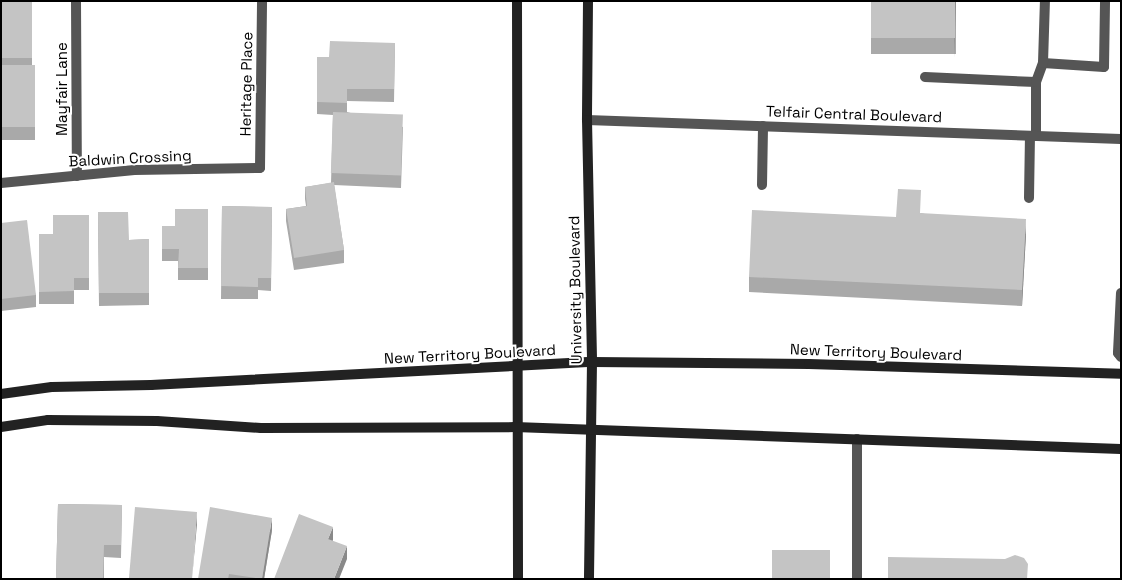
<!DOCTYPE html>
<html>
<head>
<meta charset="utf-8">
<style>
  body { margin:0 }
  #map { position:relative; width:1122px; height:580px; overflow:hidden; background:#fff; font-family:"Space Grotesk",sans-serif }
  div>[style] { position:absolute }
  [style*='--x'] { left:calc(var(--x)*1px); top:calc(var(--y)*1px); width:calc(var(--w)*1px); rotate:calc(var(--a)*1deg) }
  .lane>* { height:10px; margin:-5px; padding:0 5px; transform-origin:5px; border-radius:5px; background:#555 }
  .street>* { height:10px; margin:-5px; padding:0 5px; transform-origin:5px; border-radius:5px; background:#555 }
  .secondary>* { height:10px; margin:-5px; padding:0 5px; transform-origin:5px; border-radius:5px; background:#222 }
  .wall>* { inset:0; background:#a9a9a9; transform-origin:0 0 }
  .shaded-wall>* { inset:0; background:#898989 }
  .building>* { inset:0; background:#c4c4c4; transform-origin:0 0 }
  span { translate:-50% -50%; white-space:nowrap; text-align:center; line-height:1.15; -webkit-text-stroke:4px #fff; paint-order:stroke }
  .street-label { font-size:15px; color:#000 }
  .frame { position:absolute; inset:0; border:2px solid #000; pointer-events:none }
</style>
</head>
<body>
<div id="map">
  <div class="lane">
    <div style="--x:1043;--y:63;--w:61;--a:3.8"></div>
    <div style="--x:1104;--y:67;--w:66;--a:-89.1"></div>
    <div style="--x:925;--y:77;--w:111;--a:2.6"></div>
    <div style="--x:1036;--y:136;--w:54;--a:-90"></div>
    <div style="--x:1036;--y:82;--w:20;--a:-70"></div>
    <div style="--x:1043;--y:63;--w:62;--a:-88.2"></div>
    <div style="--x:762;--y:185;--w:59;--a:-89"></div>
    <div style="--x:1029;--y:198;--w:62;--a:-89.1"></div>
    <div style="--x:857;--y:439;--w:140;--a:90"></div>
  </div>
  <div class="street">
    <div style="--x:76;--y:1;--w:175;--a:89.7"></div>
    <div style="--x:587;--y:120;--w:534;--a:2.04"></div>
    <div style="--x:1;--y:183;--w:134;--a:-5.6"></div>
    <div style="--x:134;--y:170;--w:126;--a:-0.9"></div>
    <div style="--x:260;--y:168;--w:167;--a:-89.3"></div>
    <div style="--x:1121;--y:293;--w:60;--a:92.9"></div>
    <div style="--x:1118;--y:353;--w:5;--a:53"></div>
  </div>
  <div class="secondary">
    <div style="--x:517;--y:1;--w:578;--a:89.9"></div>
    <div style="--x:588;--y:1;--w:119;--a:90.5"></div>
    <div style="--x:587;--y:120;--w:242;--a:88.8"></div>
    <div style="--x:592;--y:362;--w:217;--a:90.8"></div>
    <div style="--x:1;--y:394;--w:51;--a:-7.8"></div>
    <div style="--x:52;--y:387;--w:99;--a:-1.2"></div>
    <div style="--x:151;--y:385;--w:442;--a:-3"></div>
    <div style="--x:592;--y:362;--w:217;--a:0.5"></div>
    <div style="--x:809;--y:364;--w:312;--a:1.8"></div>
    <div style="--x:1;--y:427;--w:48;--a:-8.5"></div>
    <div style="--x:48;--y:420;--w:109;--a:0.5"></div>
    <div style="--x:157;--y:421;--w:104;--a:3.9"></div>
    <div style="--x:261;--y:428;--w:254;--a:-0.2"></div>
    <div style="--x:515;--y:427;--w:606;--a:2.08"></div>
  </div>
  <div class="wall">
    <div style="clip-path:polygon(1px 1px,32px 1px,32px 65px,35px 65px,35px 140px,1px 140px)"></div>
    <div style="left:871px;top:1px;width:85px;height:53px"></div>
    <div style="clip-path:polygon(395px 43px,394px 102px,347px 101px,347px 112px,403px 127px,401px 188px,334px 185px,344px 250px,344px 263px,294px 270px,286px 221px,286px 209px,306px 206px,305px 199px,305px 187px,331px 183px,333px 115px,317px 114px,317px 57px,329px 57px)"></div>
    <div style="clip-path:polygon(222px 206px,272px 207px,271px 291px,258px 290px,258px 299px,221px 299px)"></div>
    <div style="clip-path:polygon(208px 209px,208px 280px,178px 280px,178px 261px,162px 261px,162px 226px,175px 226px)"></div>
    <div style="clip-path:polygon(98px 212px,129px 240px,149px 239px,149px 305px,99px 306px)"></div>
    <div style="clip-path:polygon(920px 213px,1026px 234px,1022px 306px,749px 292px,749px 277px)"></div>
    <div style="clip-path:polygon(89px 215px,89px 290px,74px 290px,74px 304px,39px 304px,39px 234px,53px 234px)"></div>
    <div style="clip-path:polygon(1px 223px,36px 295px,36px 307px,1px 311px)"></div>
    <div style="clip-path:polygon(58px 504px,122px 505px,121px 558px,104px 557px,104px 579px,56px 579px)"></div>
    <div style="clip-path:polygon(272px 530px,264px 579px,198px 579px)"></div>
  </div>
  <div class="shaded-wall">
    <div style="clip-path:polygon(955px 1px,956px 1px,954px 57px,954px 41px)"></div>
    <div style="clip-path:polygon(1026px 219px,1026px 234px,1022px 306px,1022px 290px)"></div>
    <div style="clip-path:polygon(197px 512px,197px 524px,192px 579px)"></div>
    <div style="clip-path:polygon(272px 518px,272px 530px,264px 579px,262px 579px)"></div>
    <div style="clip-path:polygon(333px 527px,333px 540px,328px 551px,328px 539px)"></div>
    <div style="clip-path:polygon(347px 546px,347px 559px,339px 579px,334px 579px)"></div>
  </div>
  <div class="building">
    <div style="left:1px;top:1px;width:31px;height:57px"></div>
    <div style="left:871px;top:1px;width:84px;height:37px"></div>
    <div style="clip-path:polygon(330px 41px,395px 43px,394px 89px,347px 89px,347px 103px,317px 102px,317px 57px,329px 57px)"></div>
    <div style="left:1px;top:65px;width:34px;height:62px"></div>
    <div style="left:333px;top:112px;width:70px;height:61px;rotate:2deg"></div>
    <div style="clip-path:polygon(334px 182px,344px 250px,294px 258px,286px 209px,307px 206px,305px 187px)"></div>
    <div style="clip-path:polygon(898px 189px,921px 190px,920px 213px,1026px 219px,1022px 290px,749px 277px,752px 210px,896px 217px)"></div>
    <div style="clip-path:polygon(222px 206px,272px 207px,271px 278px,258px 278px,258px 287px,221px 286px)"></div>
    <div style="clip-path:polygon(175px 209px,208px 209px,208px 268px,178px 268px,179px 249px,162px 249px,162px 226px,175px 226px)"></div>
    <div style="clip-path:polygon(98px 212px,128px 212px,129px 240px,149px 239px,149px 293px,99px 293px)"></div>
    <div style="clip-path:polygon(53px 215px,89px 215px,89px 278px,74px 278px,74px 291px,39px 292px,39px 234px,53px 234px)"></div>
    <div style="clip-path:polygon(27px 220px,36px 295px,1px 299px,1px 223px)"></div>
    <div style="clip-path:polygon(58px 504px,122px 505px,121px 545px,104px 545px,103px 579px,56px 578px)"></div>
    <div style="clip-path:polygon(135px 507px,197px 512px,192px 579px,147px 579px,129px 578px)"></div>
    <div style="clip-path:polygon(210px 507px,272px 518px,262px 579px,229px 574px,228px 579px,198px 579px)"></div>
    <div style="clip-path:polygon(299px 514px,333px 527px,328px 539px,347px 546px,334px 579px,274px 579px)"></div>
    <div style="left:772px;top:550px;width:58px;height:29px"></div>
    <div style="clip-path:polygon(1015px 555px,1024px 558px,1028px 564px,1027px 579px,888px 579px,888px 557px,1005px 559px)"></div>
  </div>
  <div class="street-label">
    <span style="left:246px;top:84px;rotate:-89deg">Heritage Place</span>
    <span style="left:62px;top:89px;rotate:-90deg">Mayfair Lane</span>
    <span style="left:854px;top:114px;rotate:2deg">Telfair Central Boulevard</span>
    <span style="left:130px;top:158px;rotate:-3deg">Baldwin Crossing</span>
    <span style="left:575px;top:290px;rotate:-91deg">University Boulevard</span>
    <span style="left:876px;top:352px;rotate:2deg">New Territory Boulevard</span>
    <span style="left:470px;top:354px;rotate:-3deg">New Territory Boulevard</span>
  </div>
  <div class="frame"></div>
</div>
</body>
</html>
